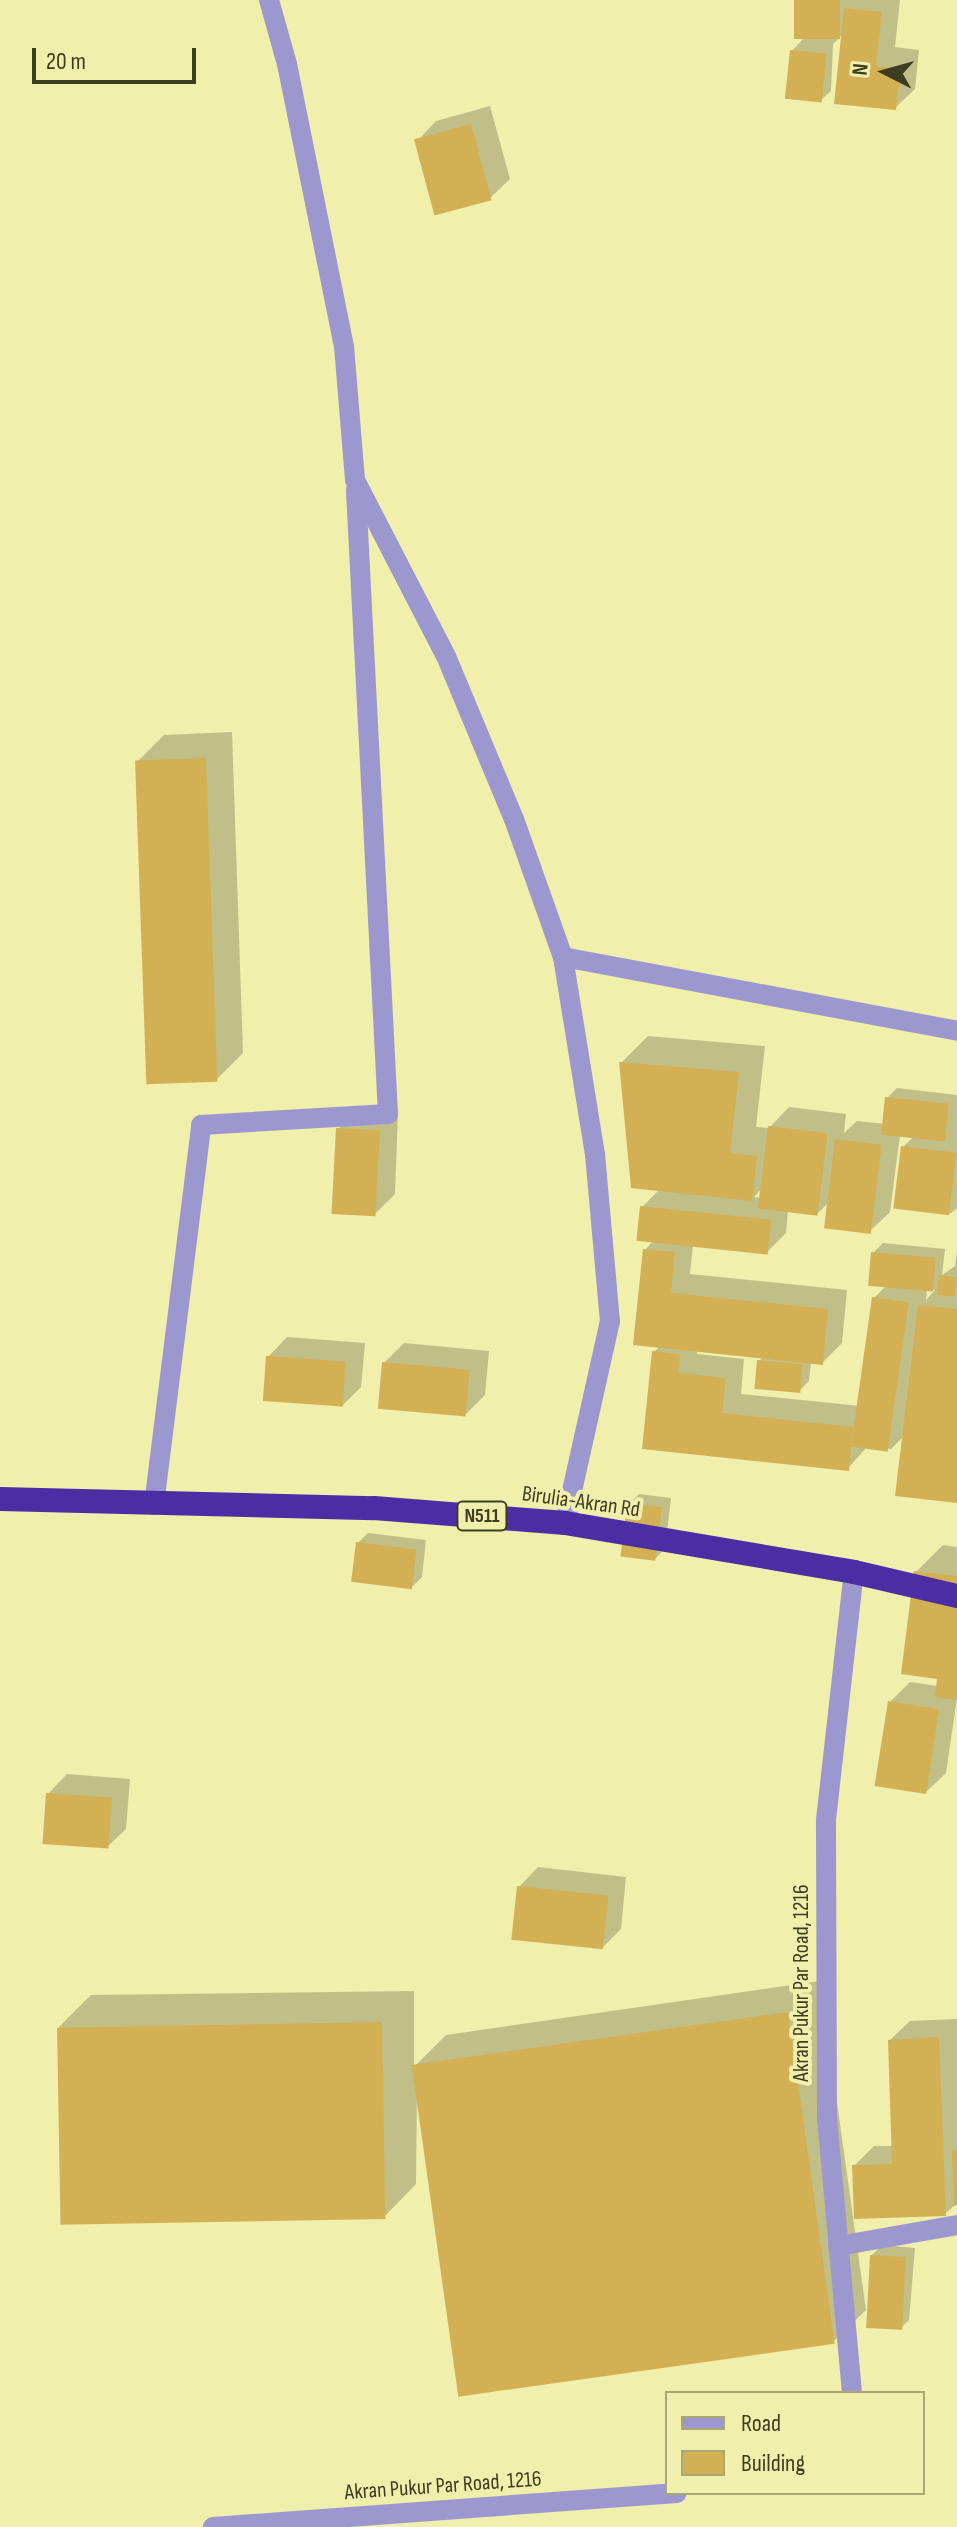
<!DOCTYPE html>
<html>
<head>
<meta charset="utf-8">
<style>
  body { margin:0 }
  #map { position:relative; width:957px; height:2527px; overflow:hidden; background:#f0efab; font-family:"Sofia Sans Condensed",sans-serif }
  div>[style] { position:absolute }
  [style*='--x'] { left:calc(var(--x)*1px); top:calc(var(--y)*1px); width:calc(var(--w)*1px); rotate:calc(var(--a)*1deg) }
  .shadow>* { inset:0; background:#0003 }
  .building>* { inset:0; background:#d4b054; transform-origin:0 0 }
  .minor>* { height:20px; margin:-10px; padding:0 10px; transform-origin:10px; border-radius:10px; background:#9c98cf }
  .highway>* { height:24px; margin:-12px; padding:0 12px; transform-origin:12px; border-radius:12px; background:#4c2ea4 }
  span { translate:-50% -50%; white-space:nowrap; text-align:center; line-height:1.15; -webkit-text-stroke:8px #f0efab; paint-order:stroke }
  .shield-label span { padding:2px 6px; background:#f0efab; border:2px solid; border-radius:6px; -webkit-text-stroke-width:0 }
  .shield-label { font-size:20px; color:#3d3d21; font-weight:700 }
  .street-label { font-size:22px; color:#3d3d21 }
  .legend { position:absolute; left:665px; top:2391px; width:260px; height:104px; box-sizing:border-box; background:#f0efab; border:2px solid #a8a874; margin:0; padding:10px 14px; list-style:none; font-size:24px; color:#3d3d21 }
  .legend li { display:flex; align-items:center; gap:16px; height:40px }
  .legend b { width:40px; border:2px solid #a8a874 }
  .north { position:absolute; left:845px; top:32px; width:80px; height:80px; -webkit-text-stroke:6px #f0efab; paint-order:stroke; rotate:276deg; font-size:22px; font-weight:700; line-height:32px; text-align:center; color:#3d3d21 }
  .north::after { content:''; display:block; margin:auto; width:28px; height:36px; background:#3d3d21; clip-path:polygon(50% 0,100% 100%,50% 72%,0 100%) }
  .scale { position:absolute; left:32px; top:48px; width:164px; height:36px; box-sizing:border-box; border:4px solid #3d3d21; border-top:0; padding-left:10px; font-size:24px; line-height:28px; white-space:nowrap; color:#3d3d21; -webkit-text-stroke:6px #f0efab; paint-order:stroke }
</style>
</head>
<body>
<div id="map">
  <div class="shadow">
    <div style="clip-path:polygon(796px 0,900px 0,895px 47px,919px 50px,915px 89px,895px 108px,844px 33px,833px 44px,831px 91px,821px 100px,792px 51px,804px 38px)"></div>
    <div style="clip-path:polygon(490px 106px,510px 179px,490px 198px,417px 141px,436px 121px)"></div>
    <div style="clip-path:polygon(232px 732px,243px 1053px,216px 1080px,137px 762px,164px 735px)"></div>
    <div style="clip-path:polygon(evenodd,648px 1036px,765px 1046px,756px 1127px,769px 1128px,789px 1107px,846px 1114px,844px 1133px,857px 1121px,885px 1124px,887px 1098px,897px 1088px,957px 1095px,957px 1228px,957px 1208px,950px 1214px,903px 1147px,913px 1137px,900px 1135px,890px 1212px,870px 1231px,830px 1201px,818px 1213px,788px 1210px,786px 1233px,766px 1253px,693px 1245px,690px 1274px,847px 1290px,842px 1343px,822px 1363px,811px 1362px,809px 1381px,799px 1391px,759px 1361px,763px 1357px,697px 1350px,697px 1354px,744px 1359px,741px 1394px,861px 1406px,874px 1298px,886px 1286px,873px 1253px,883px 1243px,945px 1249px,942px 1275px,955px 1266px,957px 1251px,957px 1501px,905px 1435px,891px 1449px,868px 1446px,848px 1468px,644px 1447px,654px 1352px,660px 1346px,645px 1250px,653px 1241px,642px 1207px,660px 1189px,621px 1063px,648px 1036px,762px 1188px,761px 1198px,754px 1197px,762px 1188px,648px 1036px,927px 1289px,935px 1290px,926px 1300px,927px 1289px)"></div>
    <div style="clip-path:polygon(358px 1109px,398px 1111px,395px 1194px,375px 1214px,338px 1129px)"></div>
    <div style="clip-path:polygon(287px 1337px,365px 1343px,361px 1387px,341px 1407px,268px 1357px)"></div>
    <div style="clip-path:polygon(404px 1343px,489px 1351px,485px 1395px,465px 1415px,384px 1363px)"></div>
    <div style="clip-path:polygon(639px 1494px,671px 1498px,665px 1549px,655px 1559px,629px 1504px)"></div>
    <div style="clip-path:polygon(368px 1533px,426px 1540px,422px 1577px,412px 1587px,358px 1543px)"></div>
    <div style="clip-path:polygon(943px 1545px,957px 1547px,957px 1698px,946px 1773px,926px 1792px,890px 1702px,910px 1682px,938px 1686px,916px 1572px)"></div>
    <div style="clip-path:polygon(67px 1774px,130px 1779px,126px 1829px,106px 1848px,48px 1794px)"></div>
    <div style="clip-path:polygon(538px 1867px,626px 1877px,621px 1929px,601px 1949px,519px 1887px)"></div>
    <div style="clip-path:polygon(820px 1981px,866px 2310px,833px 2342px,417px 2089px,416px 2184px,384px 2217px,59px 2027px,91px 1995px,414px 1991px,414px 2067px,446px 2035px)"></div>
    <div style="clip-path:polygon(957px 2019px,957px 2203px,945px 2214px,854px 2166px,874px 2146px,894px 2146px,890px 2040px,910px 2021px)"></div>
    <div style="clip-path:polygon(882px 2245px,915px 2248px,909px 2320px,899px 2330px,872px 2255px)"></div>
  </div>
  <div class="building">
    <div style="left:794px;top:0;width:46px;height:39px"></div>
    <div style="clip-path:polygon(844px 8px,882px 12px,876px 66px,901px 69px,896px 110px,834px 104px)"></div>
    <div style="left:790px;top:50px;width:37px;height:49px;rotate:6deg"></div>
    <div style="left:471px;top:124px;width:79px;height:59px;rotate:75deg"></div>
    <div style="left:206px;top:758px;width:324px;height:71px;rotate:88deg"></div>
    <div style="clip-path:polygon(619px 1062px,739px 1072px,730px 1153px,757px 1156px,752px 1201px,631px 1188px)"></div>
    <div style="left:885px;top:1097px;width:64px;height:38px;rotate:6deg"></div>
    <div style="left:768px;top:1126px;width:60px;height:83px;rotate:7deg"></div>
    <div style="left:336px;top:1128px;width:44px;height:86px;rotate:3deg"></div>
    <div style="left:835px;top:1139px;width:47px;height:90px;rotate:7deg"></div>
    <div style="left:901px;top:1146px;width:56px;height:63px;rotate:7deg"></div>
    <div style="left:640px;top:1206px;width:132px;height:35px;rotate:6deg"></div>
    <div style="clip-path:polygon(643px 1249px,675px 1252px,671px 1293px,828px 1309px,823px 1365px,633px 1345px)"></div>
    <div style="left:871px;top:1252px;width:65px;height:34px;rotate:5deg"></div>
    <div style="left:939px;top:1275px;width:18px;height:20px;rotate:6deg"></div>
    <div style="left:872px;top:1297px;width:37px;height:151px;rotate:8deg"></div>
    <div style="clip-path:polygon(918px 1305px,957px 1309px,957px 1503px,895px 1496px)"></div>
    <div style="clip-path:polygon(652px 1351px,680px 1354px,678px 1373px,726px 1378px,722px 1413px,853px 1427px,849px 1471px,642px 1449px)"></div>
    <div style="left:266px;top:1356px;width:80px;height:45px;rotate:4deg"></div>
    <div style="left:757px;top:1360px;width:46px;height:29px;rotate:5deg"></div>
    <div style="left:382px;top:1362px;width:88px;height:47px;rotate:5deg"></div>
    <div style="left:627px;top:1503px;width:35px;height:54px;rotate:7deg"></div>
    <div style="left:356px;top:1542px;width:61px;height:40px;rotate:7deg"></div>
    <div style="clip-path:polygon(914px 1571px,957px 1576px,957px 1700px,935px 1697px,937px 1679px,901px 1674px)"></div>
    <div style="left:888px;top:1701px;width:52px;height:86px;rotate:9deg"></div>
    <div style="left:46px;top:1793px;width:66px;height:51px;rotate:4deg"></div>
    <div style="left:517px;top:1886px;width:92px;height:54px;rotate:6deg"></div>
    <div style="left:788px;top:2012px;width:335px;height:380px;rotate:82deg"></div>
    <div style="left:382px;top:2022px;width:197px;height:325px;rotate:89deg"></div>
    <div style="clip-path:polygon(939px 2037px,946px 2216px,854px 2219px,852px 2165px,892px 2164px,888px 2040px)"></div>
    <div style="clip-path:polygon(952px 2150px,957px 2150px,957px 2205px,954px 2206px)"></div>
    <div style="left:870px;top:2255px;width:36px;height:73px;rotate:3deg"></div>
  </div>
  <div class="minor">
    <div style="--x:269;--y:0;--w:66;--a:74.3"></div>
    <div style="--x:287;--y:64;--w:288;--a:78.6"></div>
    <div style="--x:344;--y:346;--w:134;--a:85.3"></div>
    <div style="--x:355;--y:480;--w:198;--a:62.7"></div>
    <div style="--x:446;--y:656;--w:177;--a:67.4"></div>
    <div style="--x:514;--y:819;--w:146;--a:70.5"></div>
    <div style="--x:563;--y:957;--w:200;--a:80.8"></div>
    <div style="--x:595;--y:1154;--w:168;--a:84.9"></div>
    <div style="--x:610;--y:1321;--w:207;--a:102.6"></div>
    <div style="--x:563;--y:957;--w:401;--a:10.6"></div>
    <div style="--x:154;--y:1505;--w:383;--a:-82.9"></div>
    <div style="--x:201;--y:1125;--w:187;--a:-3.4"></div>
    <div style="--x:388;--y:1114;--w:625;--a:-92.94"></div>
    <div style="--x:838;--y:2246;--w:121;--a:-10"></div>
    <div style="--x:852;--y:2393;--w:274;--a:-95.2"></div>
    <div style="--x:827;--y:2120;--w:300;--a:-90.2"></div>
    <div style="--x:826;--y:1820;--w:250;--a:-83.6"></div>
    <div style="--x:213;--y:2527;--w:465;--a:-4.2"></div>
  </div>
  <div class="highway">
    <div style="--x:0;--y:1499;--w:374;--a:1.4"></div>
    <div style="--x:374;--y:1508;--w:192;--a:4.5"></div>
    <div style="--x:565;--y:1523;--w:293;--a:9.6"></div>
    <div style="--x:854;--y:1572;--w:106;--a:13.1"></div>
  </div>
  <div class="shield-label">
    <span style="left:482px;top:1516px">N511</span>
  </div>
  <div class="street-label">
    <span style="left:581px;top:1502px;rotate:8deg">Birulia-Akran Rd</span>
    <span style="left:802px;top:1983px;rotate:-90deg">Akran Pukur Par Road, 1216</span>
    <span style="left:443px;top:2486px;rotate:-4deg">Akran Pukur Par Road, 1216</span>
  </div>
  <ul class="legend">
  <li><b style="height:10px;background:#9c98cf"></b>Road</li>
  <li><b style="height:22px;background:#d4b054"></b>Building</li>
  </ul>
  <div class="north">N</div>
  <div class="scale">20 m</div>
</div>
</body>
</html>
